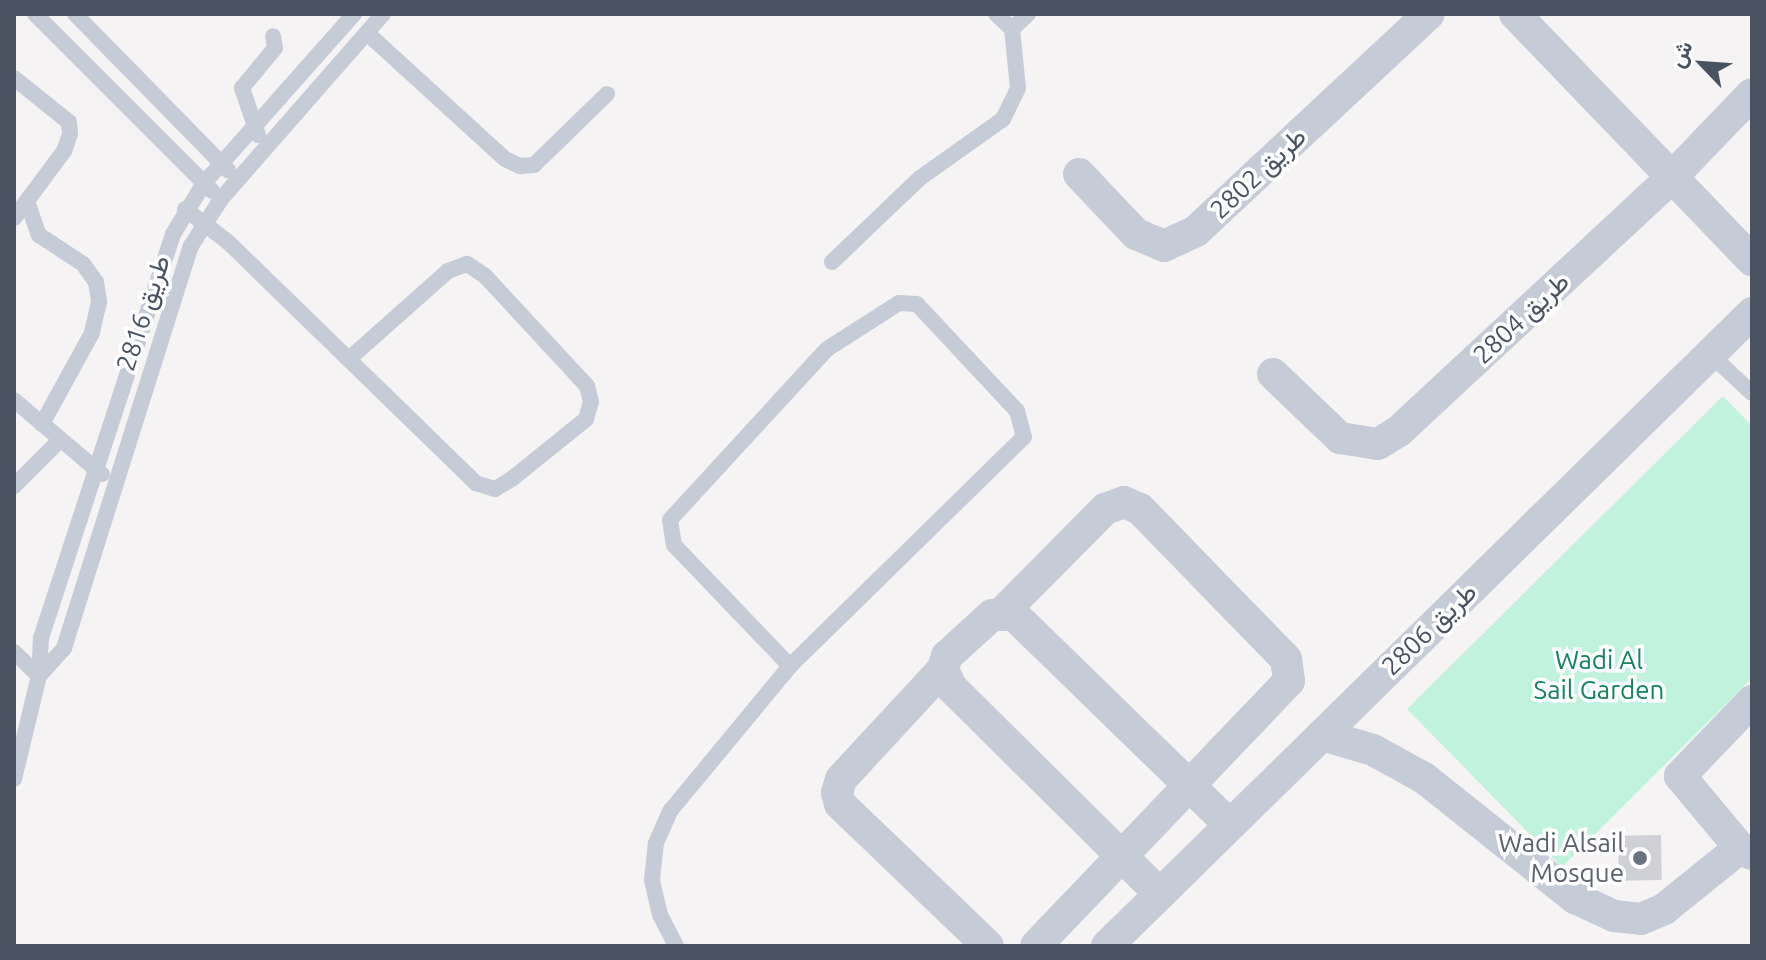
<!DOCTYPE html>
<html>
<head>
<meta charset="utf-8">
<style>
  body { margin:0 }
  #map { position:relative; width:1766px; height:960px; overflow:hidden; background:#f5f3f3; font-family:Ubuntu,Vazirmatn,sans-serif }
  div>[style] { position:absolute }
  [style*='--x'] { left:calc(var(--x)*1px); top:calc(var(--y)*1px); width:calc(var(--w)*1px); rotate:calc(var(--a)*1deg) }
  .green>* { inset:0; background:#c1f2dd }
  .building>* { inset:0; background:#cfd1d7; transform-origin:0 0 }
  .lane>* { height:16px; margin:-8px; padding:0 8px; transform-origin:8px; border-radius:8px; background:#c6ccd7 }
  .street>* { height:32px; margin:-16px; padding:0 16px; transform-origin:16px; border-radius:16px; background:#c6ccd7 }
  .dots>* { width:22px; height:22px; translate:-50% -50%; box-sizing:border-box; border:4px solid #fff; border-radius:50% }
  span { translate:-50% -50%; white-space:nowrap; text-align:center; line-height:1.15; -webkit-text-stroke:7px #fff; paint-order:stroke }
  .street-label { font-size:26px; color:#495261 }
  .park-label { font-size:26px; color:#14835f }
  .worship-label { font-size:26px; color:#5b616d }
  .right { translate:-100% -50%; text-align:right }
  .frame { position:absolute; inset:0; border:16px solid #495261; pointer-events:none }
  .north { position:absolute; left:1662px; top:24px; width:80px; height:80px; -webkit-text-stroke:6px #fff; paint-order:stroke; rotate:295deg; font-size:22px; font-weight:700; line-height:32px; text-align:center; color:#495261 }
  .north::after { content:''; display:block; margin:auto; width:28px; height:36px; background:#495261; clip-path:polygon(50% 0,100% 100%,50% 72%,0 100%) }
</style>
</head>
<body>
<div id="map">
  <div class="green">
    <div style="clip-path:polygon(1723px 396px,1752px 426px,1752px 678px,1562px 867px,1407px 709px)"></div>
  </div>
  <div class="building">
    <div style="left:1661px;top:835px;width:45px;height:43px;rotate:89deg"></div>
  </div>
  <div class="lane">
    <div style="--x:35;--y:14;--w:250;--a:45"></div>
    <div style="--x:75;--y:14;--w:219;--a:45.6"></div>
    <div style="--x:996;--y:14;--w:22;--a:43"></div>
    <div style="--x:1012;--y:29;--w:22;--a:-43"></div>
    <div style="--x:367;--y:33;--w:187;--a:42.4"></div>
    <div style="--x:505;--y:159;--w:17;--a:25"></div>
    <div style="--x:520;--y:166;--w:14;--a:-4"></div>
    <div style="--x:534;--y:165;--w:102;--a:-44.2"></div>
    <div style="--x:14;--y:78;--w:70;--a:38.7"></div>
    <div style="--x:69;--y:122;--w:12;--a:85"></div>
    <div style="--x:70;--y:134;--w:18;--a:109"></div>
    <div style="--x:64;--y:151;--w:84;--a:126.7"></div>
    <div style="--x:258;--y:135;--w:50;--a:-108.8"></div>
    <div style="--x:242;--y:88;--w:52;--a:-50.5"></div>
    <div style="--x:275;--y:48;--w:12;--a:-99"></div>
    <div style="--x:27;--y:201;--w:36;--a:71"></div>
    <div style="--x:39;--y:235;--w:53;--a:33.4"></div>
    <div style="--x:83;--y:264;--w:22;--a:54"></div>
    <div style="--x:96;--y:282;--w:20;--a:81"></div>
    <div style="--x:99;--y:302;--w:32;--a:103"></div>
    <div style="--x:92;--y:333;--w:104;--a:118.8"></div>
    <div style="--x:185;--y:209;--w:54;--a:37.5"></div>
    <div style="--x:228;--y:242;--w:346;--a:44.2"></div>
    <div style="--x:476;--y:483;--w:20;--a:18"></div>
    <div style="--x:495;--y:489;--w:21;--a:-31"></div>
    <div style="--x:513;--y:478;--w:94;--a:-38.9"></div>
    <div style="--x:586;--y:419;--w:18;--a:-74"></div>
    <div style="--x:591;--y:402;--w:16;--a:-104"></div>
    <div style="--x:587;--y:386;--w:150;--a:-132.8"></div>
    <div style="--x:485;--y:276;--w:22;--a:-146"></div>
    <div style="--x:467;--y:264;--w:20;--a:160"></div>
    <div style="--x:448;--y:271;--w:132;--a:138.4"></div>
    <div style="--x:832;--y:262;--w:122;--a:-43.7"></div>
    <div style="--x:920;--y:178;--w:102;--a:-35.4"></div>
    <div style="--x:1003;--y:119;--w:34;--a:-64"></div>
    <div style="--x:1018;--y:88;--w:59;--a:-95.8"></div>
    <div style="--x:1710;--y:354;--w:57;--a:42.9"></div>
    <div style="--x:14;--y:400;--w:115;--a:40.1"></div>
    <div style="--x:14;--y:486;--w:66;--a:-45"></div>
    <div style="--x:14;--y:652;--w:35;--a:44"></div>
    <div style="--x:39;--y:676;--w:38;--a:-48"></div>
    <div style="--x:64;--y:648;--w:422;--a:-72.5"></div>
    <div style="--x:191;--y:246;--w:56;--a:-57.4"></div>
    <div style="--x:221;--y:199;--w:246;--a:-48.8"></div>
    <div style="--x:14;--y:779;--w:106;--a:-76.4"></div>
    <div style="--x:39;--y:676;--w:38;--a:-87"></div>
    <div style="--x:41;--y:638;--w:425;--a:-71.9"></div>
    <div style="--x:173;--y:234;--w:60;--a:-58.7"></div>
    <div style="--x:204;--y:183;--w:226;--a:-48.4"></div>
    <div style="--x:676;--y:946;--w:35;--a:-117"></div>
    <div style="--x:660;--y:915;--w:36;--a:-103"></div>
    <div style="--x:652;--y:880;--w:37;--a:-84"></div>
    <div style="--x:656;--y:843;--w:36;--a:-66"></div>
    <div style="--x:671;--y:810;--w:187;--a:-50.4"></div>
    <div style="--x:790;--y:666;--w:327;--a:-44.4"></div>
    <div style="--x:1024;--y:437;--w:27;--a:-105"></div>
    <div style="--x:1017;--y:411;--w:146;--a:-133.1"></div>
    <div style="--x:917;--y:304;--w:18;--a:-177"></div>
    <div style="--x:899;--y:303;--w:85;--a:147.4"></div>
    <div style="--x:827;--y:349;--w:232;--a:132.6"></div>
    <div style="--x:670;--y:520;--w:25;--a:81"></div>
    <div style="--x:674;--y:545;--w:168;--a:46.2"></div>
  </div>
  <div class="street">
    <div style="--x:1515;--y:14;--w:342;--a:46.1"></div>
    <div style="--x:1079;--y:174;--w:83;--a:46.5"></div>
    <div style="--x:1136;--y:234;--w:30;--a:23"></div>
    <div style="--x:1164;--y:246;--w:35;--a:-25"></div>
    <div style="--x:1196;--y:231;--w:318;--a:-43"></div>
    <div style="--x:1273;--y:374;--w:93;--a:43.7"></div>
    <div style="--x:1340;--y:438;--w:38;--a:9"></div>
    <div style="--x:1378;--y:444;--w:25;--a:-32"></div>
    <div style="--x:1399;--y:431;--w:373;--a:-42.9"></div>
    <div style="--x:1672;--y:177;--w:115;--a:-46.1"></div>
    <div style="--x:1004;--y:611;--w:144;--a:-45.3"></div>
    <div style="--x:1105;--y:509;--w:20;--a:-20"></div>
    <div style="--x:1124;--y:502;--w:17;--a:24"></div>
    <div style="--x:1140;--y:509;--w:209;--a:45.8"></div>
    <div style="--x:1286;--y:659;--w:22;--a:82"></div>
    <div style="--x:1289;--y:681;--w:366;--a:133.7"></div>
    <div style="--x:943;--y:669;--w:150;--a:132.8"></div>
    <div style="--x:841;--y:779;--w:15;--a:106"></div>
    <div style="--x:837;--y:793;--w:11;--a:75"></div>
    <div style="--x:840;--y:804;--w:205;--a:43.8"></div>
    <div style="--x:1752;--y:701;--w:104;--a:133.8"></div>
    <div style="--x:1680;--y:776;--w:94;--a:50.2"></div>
    <div style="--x:1740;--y:848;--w:13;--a:27"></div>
    <div style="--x:1322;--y:735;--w:53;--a:16.4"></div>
    <div style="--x:1373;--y:750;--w:58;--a:28.8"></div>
    <div style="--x:1424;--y:778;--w:193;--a:38.5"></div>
    <div style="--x:1575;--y:898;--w:43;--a:24.8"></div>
    <div style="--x:1614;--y:916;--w:27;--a:6"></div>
    <div style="--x:1641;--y:919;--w:25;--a:-23"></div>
    <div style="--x:1664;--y:909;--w:97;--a:-38.8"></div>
    <div style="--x:1160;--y:894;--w:294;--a:-135.3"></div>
    <div style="--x:951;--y:687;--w:20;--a:-114"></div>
    <div style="--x:943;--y:669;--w:14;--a:-73"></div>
    <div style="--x:947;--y:656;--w:61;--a:-42.3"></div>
    <div style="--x:992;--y:615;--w:22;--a:0"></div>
    <div style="--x:1014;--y:615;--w:301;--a:44.2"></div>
    <div style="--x:1107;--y:946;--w:904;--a:-44.46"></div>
  </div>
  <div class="dots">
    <div style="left:1640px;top:858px;background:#6b7280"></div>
  </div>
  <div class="street-label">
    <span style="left:1258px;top:173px;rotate:-43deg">طريق 2802</span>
    <span style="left:143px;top:313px;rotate:-72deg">طريق 2816</span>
    <span style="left:1521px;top:318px;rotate:-43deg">طريق 2804</span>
    <span style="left:1429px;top:629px;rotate:-44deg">طريق 2806</span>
  </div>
  <div class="park-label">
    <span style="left:1599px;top:675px">Wadi Al<br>Sail Garden</span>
  </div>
  <div class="worship-label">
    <span class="right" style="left:1624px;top:858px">Wadi Alsail<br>Mosque</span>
  </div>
  <div class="frame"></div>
  <div class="north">ش</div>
</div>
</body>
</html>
